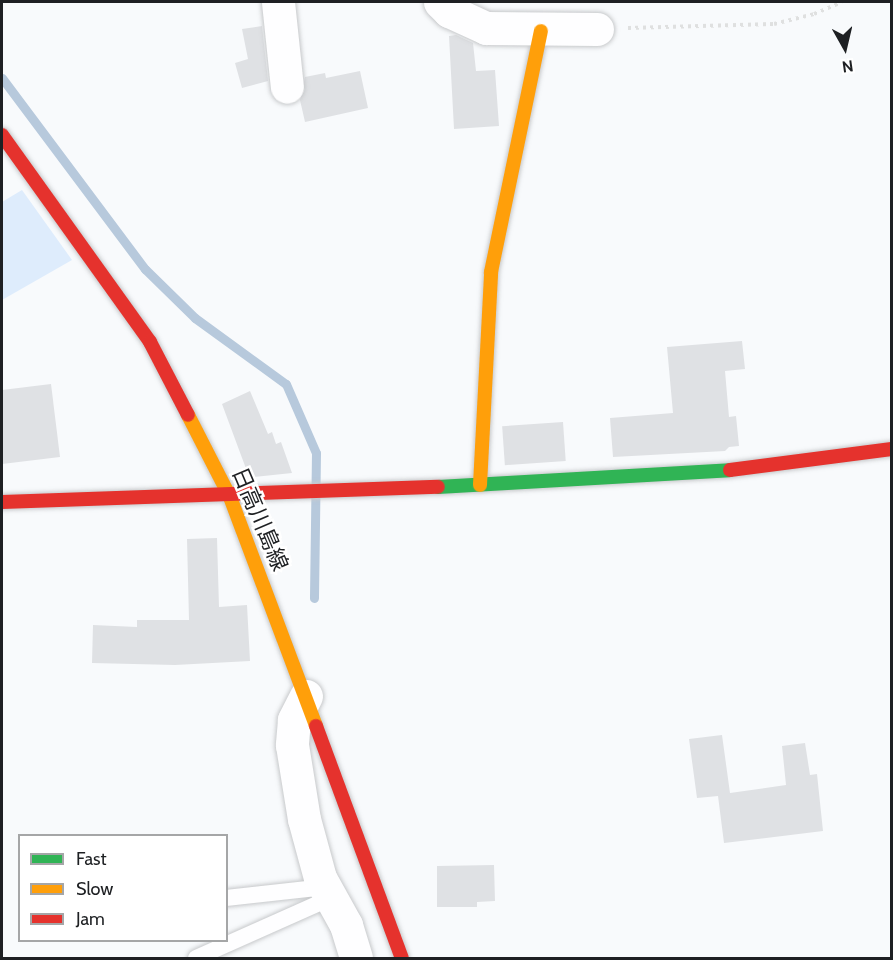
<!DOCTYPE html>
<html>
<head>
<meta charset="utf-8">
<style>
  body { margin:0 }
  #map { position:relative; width:893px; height:960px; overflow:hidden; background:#f8fafc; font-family:Cabin,"Noto Sans JP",sans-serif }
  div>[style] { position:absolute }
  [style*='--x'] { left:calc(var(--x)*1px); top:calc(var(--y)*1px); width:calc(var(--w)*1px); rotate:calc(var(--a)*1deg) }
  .green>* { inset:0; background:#deecfc }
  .stream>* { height:9px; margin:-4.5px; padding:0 4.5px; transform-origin:4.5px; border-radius:4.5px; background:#b7c9dc }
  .building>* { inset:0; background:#dfe1e4; transform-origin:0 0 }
  .path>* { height:4px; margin-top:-2px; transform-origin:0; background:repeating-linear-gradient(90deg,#dfe0e0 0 3px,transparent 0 7.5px) }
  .roads { filter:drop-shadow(0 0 2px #c7c9cb) drop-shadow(0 0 2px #c7c9cb) }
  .lane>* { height:16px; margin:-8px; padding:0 8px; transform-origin:8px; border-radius:8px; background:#fefeff }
  .street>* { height:33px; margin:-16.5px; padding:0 16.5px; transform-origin:16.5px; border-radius:16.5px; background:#fefeff }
  .fast>* { height:14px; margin:-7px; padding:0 7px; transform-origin:7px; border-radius:7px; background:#30b455 }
  .slow>* { height:14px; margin:-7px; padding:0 7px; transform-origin:7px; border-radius:7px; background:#ff9f0a }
  .jam>* { height:14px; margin:-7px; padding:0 7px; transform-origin:7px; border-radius:7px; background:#e5322d }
  span { translate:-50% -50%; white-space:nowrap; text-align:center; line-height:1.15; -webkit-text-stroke:5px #fff; paint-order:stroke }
  .street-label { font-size:22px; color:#1e2023 }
  .frame { position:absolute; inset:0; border:3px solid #1e2023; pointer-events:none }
  .legend { position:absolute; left:18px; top:834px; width:210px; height:108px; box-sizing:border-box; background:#fff; border:2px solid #a5a6a7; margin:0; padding:8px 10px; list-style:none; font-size:18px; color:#1e2023 }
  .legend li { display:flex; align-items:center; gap:12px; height:30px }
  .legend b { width:30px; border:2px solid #a5a6a7 }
  .north { position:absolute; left:815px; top:18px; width:60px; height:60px; -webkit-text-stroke:4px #fff; paint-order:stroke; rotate:172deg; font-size:16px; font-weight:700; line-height:24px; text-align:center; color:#1e2023 }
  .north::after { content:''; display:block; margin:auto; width:21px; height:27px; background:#1e2023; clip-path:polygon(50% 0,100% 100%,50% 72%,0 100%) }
</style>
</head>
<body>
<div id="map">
  <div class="green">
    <div style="clip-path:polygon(22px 190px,72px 260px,2px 300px,2px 202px)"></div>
  </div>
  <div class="stream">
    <div style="--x:2;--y:78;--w:239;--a:53.2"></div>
    <div style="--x:145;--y:269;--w:70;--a:44.4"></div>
    <div style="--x:195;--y:318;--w:112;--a:36"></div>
    <div style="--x:286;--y:384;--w:75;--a:66.5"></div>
    <div style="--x:316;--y:453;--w:145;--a:90.8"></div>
  </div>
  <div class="building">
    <div style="clip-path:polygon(262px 26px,268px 81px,242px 88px,235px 63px,248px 59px,242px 29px)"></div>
    <div style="clip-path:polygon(456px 35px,473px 43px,476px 71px,495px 70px,499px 126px,454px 129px,449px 36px)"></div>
    <div style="clip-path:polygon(360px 71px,368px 108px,305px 122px,300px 100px,305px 77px,325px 73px,326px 78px)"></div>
    <div style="clip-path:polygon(742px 341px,745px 369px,725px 371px,729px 417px,736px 416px,739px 446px,729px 447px,725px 451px,613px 457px,610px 418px,673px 413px,667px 347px)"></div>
    <div style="clip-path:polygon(51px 384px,60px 457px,2px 464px,2px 390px)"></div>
    <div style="clip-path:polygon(250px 391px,268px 434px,272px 432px,276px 444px,281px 442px,292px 473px,254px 477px,252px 472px,248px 474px,222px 404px)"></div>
    <div style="left:563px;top:422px;width:39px;height:61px;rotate:86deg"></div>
    <div style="clip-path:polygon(217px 538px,219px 607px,247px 605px,250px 661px,175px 665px,92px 663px,93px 625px,137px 627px,137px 620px,189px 620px,187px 539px)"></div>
    <div style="clip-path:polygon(722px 735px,730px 793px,786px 785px,782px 746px,805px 743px,810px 775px,817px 774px,823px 831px,724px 843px,718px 796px,697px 798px,689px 739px)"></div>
    <div style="clip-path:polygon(494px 865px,495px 901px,477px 902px,477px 907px,437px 907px,437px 866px)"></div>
  </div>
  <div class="path">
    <div style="--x:628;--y:28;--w:146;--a:-1.6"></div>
    <div style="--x:774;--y:24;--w:41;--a:-14"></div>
    <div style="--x:814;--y:14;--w:30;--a:-23"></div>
  </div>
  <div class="roads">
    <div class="lane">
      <div style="--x:226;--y:898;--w:100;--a:-6.3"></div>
      <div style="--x:196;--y:958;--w:148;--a:-24"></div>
    </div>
    <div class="street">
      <div style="--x:278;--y:2;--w:85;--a:84"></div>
      <div style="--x:440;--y:2;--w:13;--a:45"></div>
      <div style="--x:449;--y:11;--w:41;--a:24.7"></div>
      <div style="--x:486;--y:28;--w:111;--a:0.5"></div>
      <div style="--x:306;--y:696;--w:27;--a:117"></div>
      <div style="--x:294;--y:720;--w:25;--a:95"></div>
      <div style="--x:292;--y:745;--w:75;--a:80.8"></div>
      <div style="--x:304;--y:819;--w:61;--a:74.8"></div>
      <div style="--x:320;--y:878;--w:54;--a:61"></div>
      <div style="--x:346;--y:925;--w:34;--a:73"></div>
    </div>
    <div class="fast">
      <div style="--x:438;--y:487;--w:292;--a:-3.3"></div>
    </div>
    <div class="slow">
      <div style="--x:188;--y:415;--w:92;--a:62.9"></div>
      <div style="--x:230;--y:497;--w:245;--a:69.4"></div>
      <div style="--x:480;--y:485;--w:213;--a:-87"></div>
      <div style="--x:491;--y:272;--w:246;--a:-78.3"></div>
    </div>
    <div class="jam">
      <div style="--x:2;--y:135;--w:254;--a:54.4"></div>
      <div style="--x:150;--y:342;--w:82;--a:62.5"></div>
      <div style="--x:730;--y:470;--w:163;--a:-7.4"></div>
      <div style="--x:2;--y:502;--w:436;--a:-2"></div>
      <div style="--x:316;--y:726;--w:247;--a:69.7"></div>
    </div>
  </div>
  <div class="street-label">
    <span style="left:260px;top:519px;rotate:67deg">日高川島線</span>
  </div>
  <div class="frame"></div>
  <ul class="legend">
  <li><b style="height:8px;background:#30b455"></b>Fast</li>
  <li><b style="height:8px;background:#ff9f0a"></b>Slow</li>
  <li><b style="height:8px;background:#e5322d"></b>Jam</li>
  </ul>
  <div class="north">N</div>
</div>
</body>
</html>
